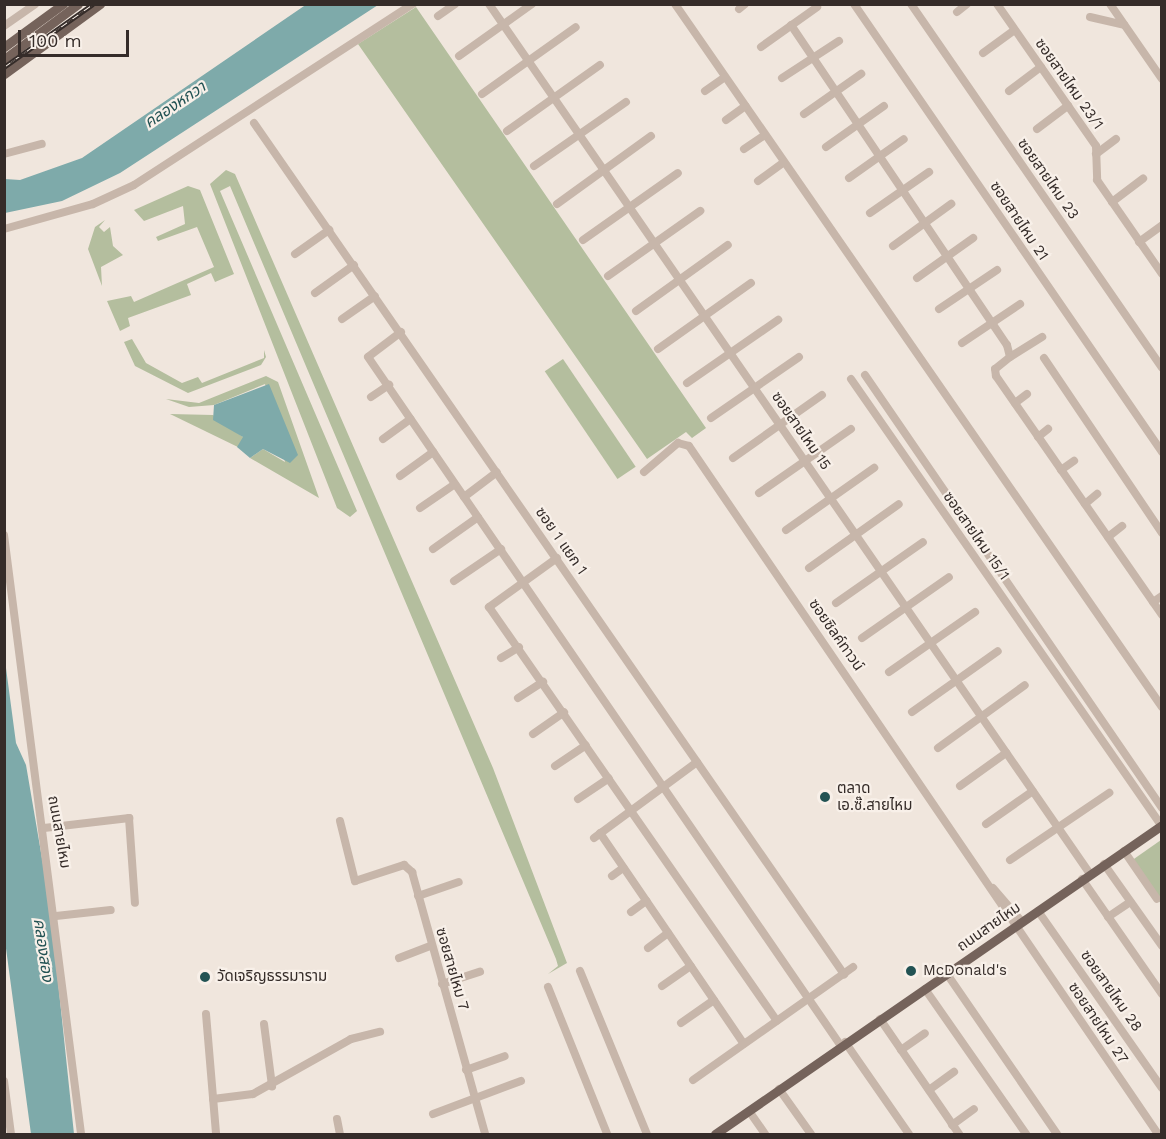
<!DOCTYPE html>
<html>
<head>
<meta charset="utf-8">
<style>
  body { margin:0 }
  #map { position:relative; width:1166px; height:1139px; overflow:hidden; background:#f0e6dd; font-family:"Work Sans","Noto Sans Thai",sans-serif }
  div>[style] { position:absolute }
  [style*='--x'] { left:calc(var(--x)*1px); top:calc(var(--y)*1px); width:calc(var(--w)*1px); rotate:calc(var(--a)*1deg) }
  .green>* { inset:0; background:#b4be9e; transform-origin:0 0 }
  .water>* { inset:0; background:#7eaaaa }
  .minor>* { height:8px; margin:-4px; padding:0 4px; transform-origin:4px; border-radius:4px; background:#c7b6aa }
  .major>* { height:9px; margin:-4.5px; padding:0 4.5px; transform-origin:4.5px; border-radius:4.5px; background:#75635b }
  .rail>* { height:4.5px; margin-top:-2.25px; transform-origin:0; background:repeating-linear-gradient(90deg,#f8f0e9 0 7px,#352c29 0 14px); box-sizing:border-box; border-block:2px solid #352c29 }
  .dots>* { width:16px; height:16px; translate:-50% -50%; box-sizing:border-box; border:3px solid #f8f0e9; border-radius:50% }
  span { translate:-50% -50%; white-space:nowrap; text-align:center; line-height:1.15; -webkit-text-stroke:4.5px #f8f0e9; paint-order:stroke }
  .street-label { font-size:15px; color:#352c29 }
  .poi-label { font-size:15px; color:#352c29 }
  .left { translate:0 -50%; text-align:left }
  .water-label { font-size:16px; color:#225253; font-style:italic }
  .frame { position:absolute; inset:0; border:6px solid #352c29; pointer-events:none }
  .scale { position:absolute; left:18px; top:30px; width:111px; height:27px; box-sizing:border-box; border:3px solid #352c29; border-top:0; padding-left:8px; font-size:18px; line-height:21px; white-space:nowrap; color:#352c29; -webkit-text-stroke:4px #f8f0e9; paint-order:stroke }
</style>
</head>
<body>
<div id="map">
  <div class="green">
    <div style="clip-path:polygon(416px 7px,706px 428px,692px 438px,686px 432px,647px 459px,358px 44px)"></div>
    <div style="clip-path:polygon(226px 170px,235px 174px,493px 768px,567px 963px,548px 974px,558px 966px,556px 959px,230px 186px,220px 191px,357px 511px,350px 517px,337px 508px,210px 184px)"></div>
    <div style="clip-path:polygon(188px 186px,200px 190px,234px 274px,215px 282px,211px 273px,187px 284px,191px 295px,128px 318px,130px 326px,120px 331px,107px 301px,131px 296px,134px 302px,214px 267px,197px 227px,158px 241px,156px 237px,185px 224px,183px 206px,144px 221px,134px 210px)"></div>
    <div style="clip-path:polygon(105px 220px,99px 227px,104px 232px,110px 227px,113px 246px,123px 255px,101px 267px,102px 286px,88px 249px,95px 227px)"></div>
    <div style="clip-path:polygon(132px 339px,146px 363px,182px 383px,198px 377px,202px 383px,264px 358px,264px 350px,266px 357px,261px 365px,188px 393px,135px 366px,124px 342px)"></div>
    <div style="left:563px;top:359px;width:130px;height:22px;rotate:56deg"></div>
    <div style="clip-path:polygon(266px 376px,278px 382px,319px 498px,250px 458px,263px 449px,285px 462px,265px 384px,214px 405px,189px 407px,166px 399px,199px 403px)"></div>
    <div style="clip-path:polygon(170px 414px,213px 415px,243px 437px,242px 449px)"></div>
    <div style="clip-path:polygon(1161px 840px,1161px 904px,1131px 861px)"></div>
  </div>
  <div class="water">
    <div style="clip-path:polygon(307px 4px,378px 5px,120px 173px,62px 201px,5px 213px,5px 179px,20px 180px,82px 158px)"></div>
    <div style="clip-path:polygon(269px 384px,298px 455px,290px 463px,263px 449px,250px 458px,237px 447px,243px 437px,213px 420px,214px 405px)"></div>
    <div style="clip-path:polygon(4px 653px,16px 743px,26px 765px,50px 905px,74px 1134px,31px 1134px,5px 941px)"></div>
  </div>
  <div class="minor">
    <div style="--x:489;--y:4;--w:1057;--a:55.36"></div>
    <div style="--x:675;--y:4;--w:855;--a:55.29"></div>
    <div style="--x:854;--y:4;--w:544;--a:55.49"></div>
    <div style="--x:911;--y:4;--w:442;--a:55.4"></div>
    <div style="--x:997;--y:4;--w:173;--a:55.1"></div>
    <div style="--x:1096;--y:146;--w:34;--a:88"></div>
    <div style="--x:1097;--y:180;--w:114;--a:55.3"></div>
    <div style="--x:1110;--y:4;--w:91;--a:55.3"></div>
    <div style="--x:739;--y:9;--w:8;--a:-40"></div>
    <div style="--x:957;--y:12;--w:13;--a:-39"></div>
    <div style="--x:438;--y:16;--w:21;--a:-35"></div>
    <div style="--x:1090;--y:17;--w:35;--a:13"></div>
    <div style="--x:791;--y:25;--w:386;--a:56"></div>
    <div style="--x:1007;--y:345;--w:12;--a:76"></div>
    <div style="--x:1010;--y:357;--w:19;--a:141"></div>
    <div style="--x:995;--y:369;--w:7;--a:82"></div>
    <div style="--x:996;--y:376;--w:291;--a:55.2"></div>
    <div style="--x:4;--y:26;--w:38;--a:-35"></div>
    <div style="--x:761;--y:47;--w:69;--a:-35.5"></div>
    <div style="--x:983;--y:53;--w:39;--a:-36"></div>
    <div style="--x:459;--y:56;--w:90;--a:-35.5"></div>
    <div style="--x:782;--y:78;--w:68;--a:-33"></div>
    <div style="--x:705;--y:91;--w:24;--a:-35"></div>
    <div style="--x:1009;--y:91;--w:40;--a:-37"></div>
    <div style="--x:482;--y:94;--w:115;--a:-35.5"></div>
    <div style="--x:804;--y:114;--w:70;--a:-35.1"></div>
    <div style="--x:726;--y:120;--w:24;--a:-36"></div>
    <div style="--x:254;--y:123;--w:1036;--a:55.27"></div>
    <div style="--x:1037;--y:129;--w:39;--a:-37"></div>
    <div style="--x:507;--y:131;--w:114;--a:-35.4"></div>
    <div style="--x:826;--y:147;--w:71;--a:-35.3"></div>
    <div style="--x:744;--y:149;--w:25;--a:-34"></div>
    <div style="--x:4;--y:154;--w:39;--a:-15"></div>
    <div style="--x:1096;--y:154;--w:25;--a:-37"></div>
    <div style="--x:534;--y:166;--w:112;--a:-34.8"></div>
    <div style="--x:849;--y:178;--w:67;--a:-35.3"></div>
    <div style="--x:758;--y:181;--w:31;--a:-36"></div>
    <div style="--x:1112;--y:202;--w:39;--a:-37"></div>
    <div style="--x:557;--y:204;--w:116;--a:-35.9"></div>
    <div style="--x:870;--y:213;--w:72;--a:-34.8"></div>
    <div style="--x:4;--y:229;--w:92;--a:-15.7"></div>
    <div style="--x:93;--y:204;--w:45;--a:-24.9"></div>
    <div style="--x:134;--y:185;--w:333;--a:-33"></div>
    <div style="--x:583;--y:240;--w:116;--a:-35.2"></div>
    <div style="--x:1139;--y:242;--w:29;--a:-36"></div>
    <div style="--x:893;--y:246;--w:72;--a:-35.9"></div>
    <div style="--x:295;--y:254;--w:42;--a:-35.2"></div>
    <div style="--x:608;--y:276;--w:113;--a:-35.2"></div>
    <div style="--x:917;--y:278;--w:69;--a:-35.5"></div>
    <div style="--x:315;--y:293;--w:48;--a:-35.7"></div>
    <div style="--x:939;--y:309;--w:70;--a:-33.9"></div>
    <div style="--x:636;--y:311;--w:113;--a:-35.7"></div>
    <div style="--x:342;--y:319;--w:40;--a:-34.9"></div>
    <div style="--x:401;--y:332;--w:41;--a:142.9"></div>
    <div style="--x:368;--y:357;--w:836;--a:55.53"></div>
    <div style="--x:962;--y:343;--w:70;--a:-33.9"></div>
    <div style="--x:658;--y:349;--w:114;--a:-35.4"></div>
    <div style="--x:1010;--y:357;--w:38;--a:-32"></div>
    <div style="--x:1044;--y:358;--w:211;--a:56"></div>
    <div style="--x:865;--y:375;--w:525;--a:55.55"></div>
    <div style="--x:851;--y:379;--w:543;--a:55.2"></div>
    <div style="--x:687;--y:383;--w:111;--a:-34.7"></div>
    <div style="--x:371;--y:397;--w:22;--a:-34"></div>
    <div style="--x:1015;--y:403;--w:15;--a:-37"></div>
    <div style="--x:711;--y:418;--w:107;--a:-34.7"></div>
    <div style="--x:1038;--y:437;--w:13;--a:-39"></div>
    <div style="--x:383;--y:439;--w:34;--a:-36"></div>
    <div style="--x:733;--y:458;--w:109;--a:-35.3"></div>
    <div style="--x:1061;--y:470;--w:16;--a:-35"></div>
    <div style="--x:644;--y:472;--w:45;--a:-40.5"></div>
    <div style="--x:678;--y:443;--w:11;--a:15"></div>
    <div style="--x:689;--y:446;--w:833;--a:55.72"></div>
    <div style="--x:400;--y:476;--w:41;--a:-36"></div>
    <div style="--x:759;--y:493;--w:112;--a:-34.8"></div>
    <div style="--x:464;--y:497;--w:41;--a:-37.1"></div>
    <div style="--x:1085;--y:504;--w:16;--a:-40"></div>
    <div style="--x:420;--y:508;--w:42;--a:-34.4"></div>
    <div style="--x:786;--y:530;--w:108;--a:-35.2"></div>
    <div style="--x:4;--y:535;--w:604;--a:82.67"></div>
    <div style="--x:1108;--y:537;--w:18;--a:-38"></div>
    <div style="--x:433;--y:549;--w:55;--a:-35.4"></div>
    <div style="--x:557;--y:558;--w:84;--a:144.2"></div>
    <div style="--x:489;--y:607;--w:504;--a:55.18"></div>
    <div style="--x:809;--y:568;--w:110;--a:-35.4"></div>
    <div style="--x:454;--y:581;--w:57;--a:-34.2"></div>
    <div style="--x:1153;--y:602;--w:11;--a:-34"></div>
    <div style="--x:836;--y:603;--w:106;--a:-35"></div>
    <div style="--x:862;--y:638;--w:106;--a:-35"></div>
    <div style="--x:501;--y:658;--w:21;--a:-31"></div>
    <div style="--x:889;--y:672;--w:105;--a:-34.9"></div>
    <div style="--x:518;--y:698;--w:30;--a:-33"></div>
    <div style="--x:912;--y:712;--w:105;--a:-35.3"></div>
    <div style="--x:533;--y:734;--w:38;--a:-35"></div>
    <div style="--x:938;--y:748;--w:107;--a:-35.9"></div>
    <div style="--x:555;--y:766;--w:37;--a:-34"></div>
    <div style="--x:960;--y:786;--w:57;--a:-35.7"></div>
    <div style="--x:578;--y:799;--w:37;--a:-34"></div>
    <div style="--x:340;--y:821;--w:62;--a:76"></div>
    <div style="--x:355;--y:881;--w:52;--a:-18.1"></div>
    <div style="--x:404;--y:865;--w:11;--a:41"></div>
    <div style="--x:412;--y:872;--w:272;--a:74.4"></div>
    <div style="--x:986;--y:824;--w:57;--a:-35.1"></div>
    <div style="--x:44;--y:828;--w:86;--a:-6.7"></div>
    <div style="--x:129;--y:818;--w:85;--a:86"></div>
    <div style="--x:600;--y:833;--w:255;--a:55.7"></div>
    <div style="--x:594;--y:838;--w:128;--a:-36.4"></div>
    <div style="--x:1124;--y:851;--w:58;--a:55.5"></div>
    <div style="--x:1010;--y:860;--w:120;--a:-34.1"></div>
    <div style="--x:1104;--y:864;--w:100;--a:54.7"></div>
    <div style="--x:612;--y:876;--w:14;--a:-36"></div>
    <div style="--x:1082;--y:879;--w:140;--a:55.2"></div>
    <div style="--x:993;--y:888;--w:45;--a:49.5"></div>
    <div style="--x:418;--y:896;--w:43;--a:-18.9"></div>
    <div style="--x:1038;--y:911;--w:216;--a:55"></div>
    <div style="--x:631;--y:912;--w:19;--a:-36"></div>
    <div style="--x:56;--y:916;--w:55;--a:-6.2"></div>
    <div style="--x:1108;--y:917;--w:27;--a:-34"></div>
    <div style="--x:648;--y:948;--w:25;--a:-37"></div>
    <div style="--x:399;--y:958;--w:34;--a:-21"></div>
    <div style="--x:580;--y:971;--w:176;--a:67.7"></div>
    <div style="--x:947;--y:974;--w:194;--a:55.5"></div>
    <div style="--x:442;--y:984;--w:40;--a:-18"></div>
    <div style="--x:662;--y:986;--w:35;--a:-35"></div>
    <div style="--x:548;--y:987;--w:158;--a:68.1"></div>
    <div style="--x:925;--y:989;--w:177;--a:55.1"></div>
    <div style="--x:206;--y:1014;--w:120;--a:85.2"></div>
    <div style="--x:880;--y:1019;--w:140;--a:55.5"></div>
    <div style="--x:681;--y:1023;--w:40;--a:-34.9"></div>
    <div style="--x:264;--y:1024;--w:63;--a:82.6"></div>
    <div style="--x:845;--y:1042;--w:112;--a:55.2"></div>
    <div style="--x:901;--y:1050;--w:29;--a:-35"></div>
    <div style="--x:466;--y:1070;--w:41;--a:-19.7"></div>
    <div style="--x:693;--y:1080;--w:196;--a:-35.2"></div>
    <div style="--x:4;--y:1081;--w:53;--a:82.5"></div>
    <div style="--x:779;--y:1089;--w:55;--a:54.6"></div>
    <div style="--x:929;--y:1090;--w:31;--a:-36"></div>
    <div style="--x:213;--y:1099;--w:40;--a:-7.1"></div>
    <div style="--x:253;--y:1094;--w:112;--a:-29.3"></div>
    <div style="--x:351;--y:1039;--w:30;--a:-14"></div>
    <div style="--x:749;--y:1111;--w:28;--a:55"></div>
    <div style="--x:433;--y:1114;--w:94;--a:-20.6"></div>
    <div style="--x:337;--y:1119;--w:15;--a:79"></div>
    <div style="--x:952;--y:1125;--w:27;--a:-36"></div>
  </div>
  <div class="major">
    <div style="--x:4;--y:47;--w:73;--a:-36.1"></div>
    <div style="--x:4;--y:59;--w:92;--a:-36.6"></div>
    <div style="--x:4;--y:74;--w:119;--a:-36.1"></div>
    <div style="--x:715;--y:1134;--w:543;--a:-34.66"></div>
  </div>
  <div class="rail">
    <div style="--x:4;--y:67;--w:109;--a:-35.3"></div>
  </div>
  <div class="dots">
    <div style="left:825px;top:797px;background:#225253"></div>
    <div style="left:911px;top:971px;background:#225253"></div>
    <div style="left:205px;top:977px;background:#225253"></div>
  </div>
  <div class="street-label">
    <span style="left:1069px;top:84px;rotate:55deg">ซอยสายไหม 23/1</span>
    <span style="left:1048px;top:179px;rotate:55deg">ซอยสายไหม 23</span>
    <span style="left:1019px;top:221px;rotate:56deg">ซอยสายไหม 21</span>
    <span style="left:801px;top:431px;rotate:55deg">ซอยสายไหม 15</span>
    <span style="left:976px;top:536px;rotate:55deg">ซอยสายไหม 15/1</span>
    <span style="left:561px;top:541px;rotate:55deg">ซอย 1 แยก 1</span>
    <span style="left:836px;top:635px;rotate:55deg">ซอยซิลค์ทาวน์</span>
    <span style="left:59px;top:832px;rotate:80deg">ถนนสายไหม</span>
    <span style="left:989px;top:927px;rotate:-35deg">ถนนสายไหม</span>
    <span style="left:452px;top:969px;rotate:74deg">ซอยสายไหม 7</span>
    <span style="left:1111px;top:991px;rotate:55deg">ซอยสายไหม 28</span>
    <span style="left:1098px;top:1023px;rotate:56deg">ซอยสายไหม 27</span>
  </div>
  <div class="poi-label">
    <span class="left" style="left:837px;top:797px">ตลาด<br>เอ.ซ๊.สายไหม</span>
    <span class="left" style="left:923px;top:971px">McDonald's</span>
    <span class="left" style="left:217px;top:977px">วัดเจริญธรรมาราม</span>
  </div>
  <div class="water-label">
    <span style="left:175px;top:105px;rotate:-34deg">คลองหกวา</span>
    <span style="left:43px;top:950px;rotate:82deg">คลองสอง</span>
  </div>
  <div class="frame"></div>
  <div class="scale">100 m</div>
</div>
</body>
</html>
